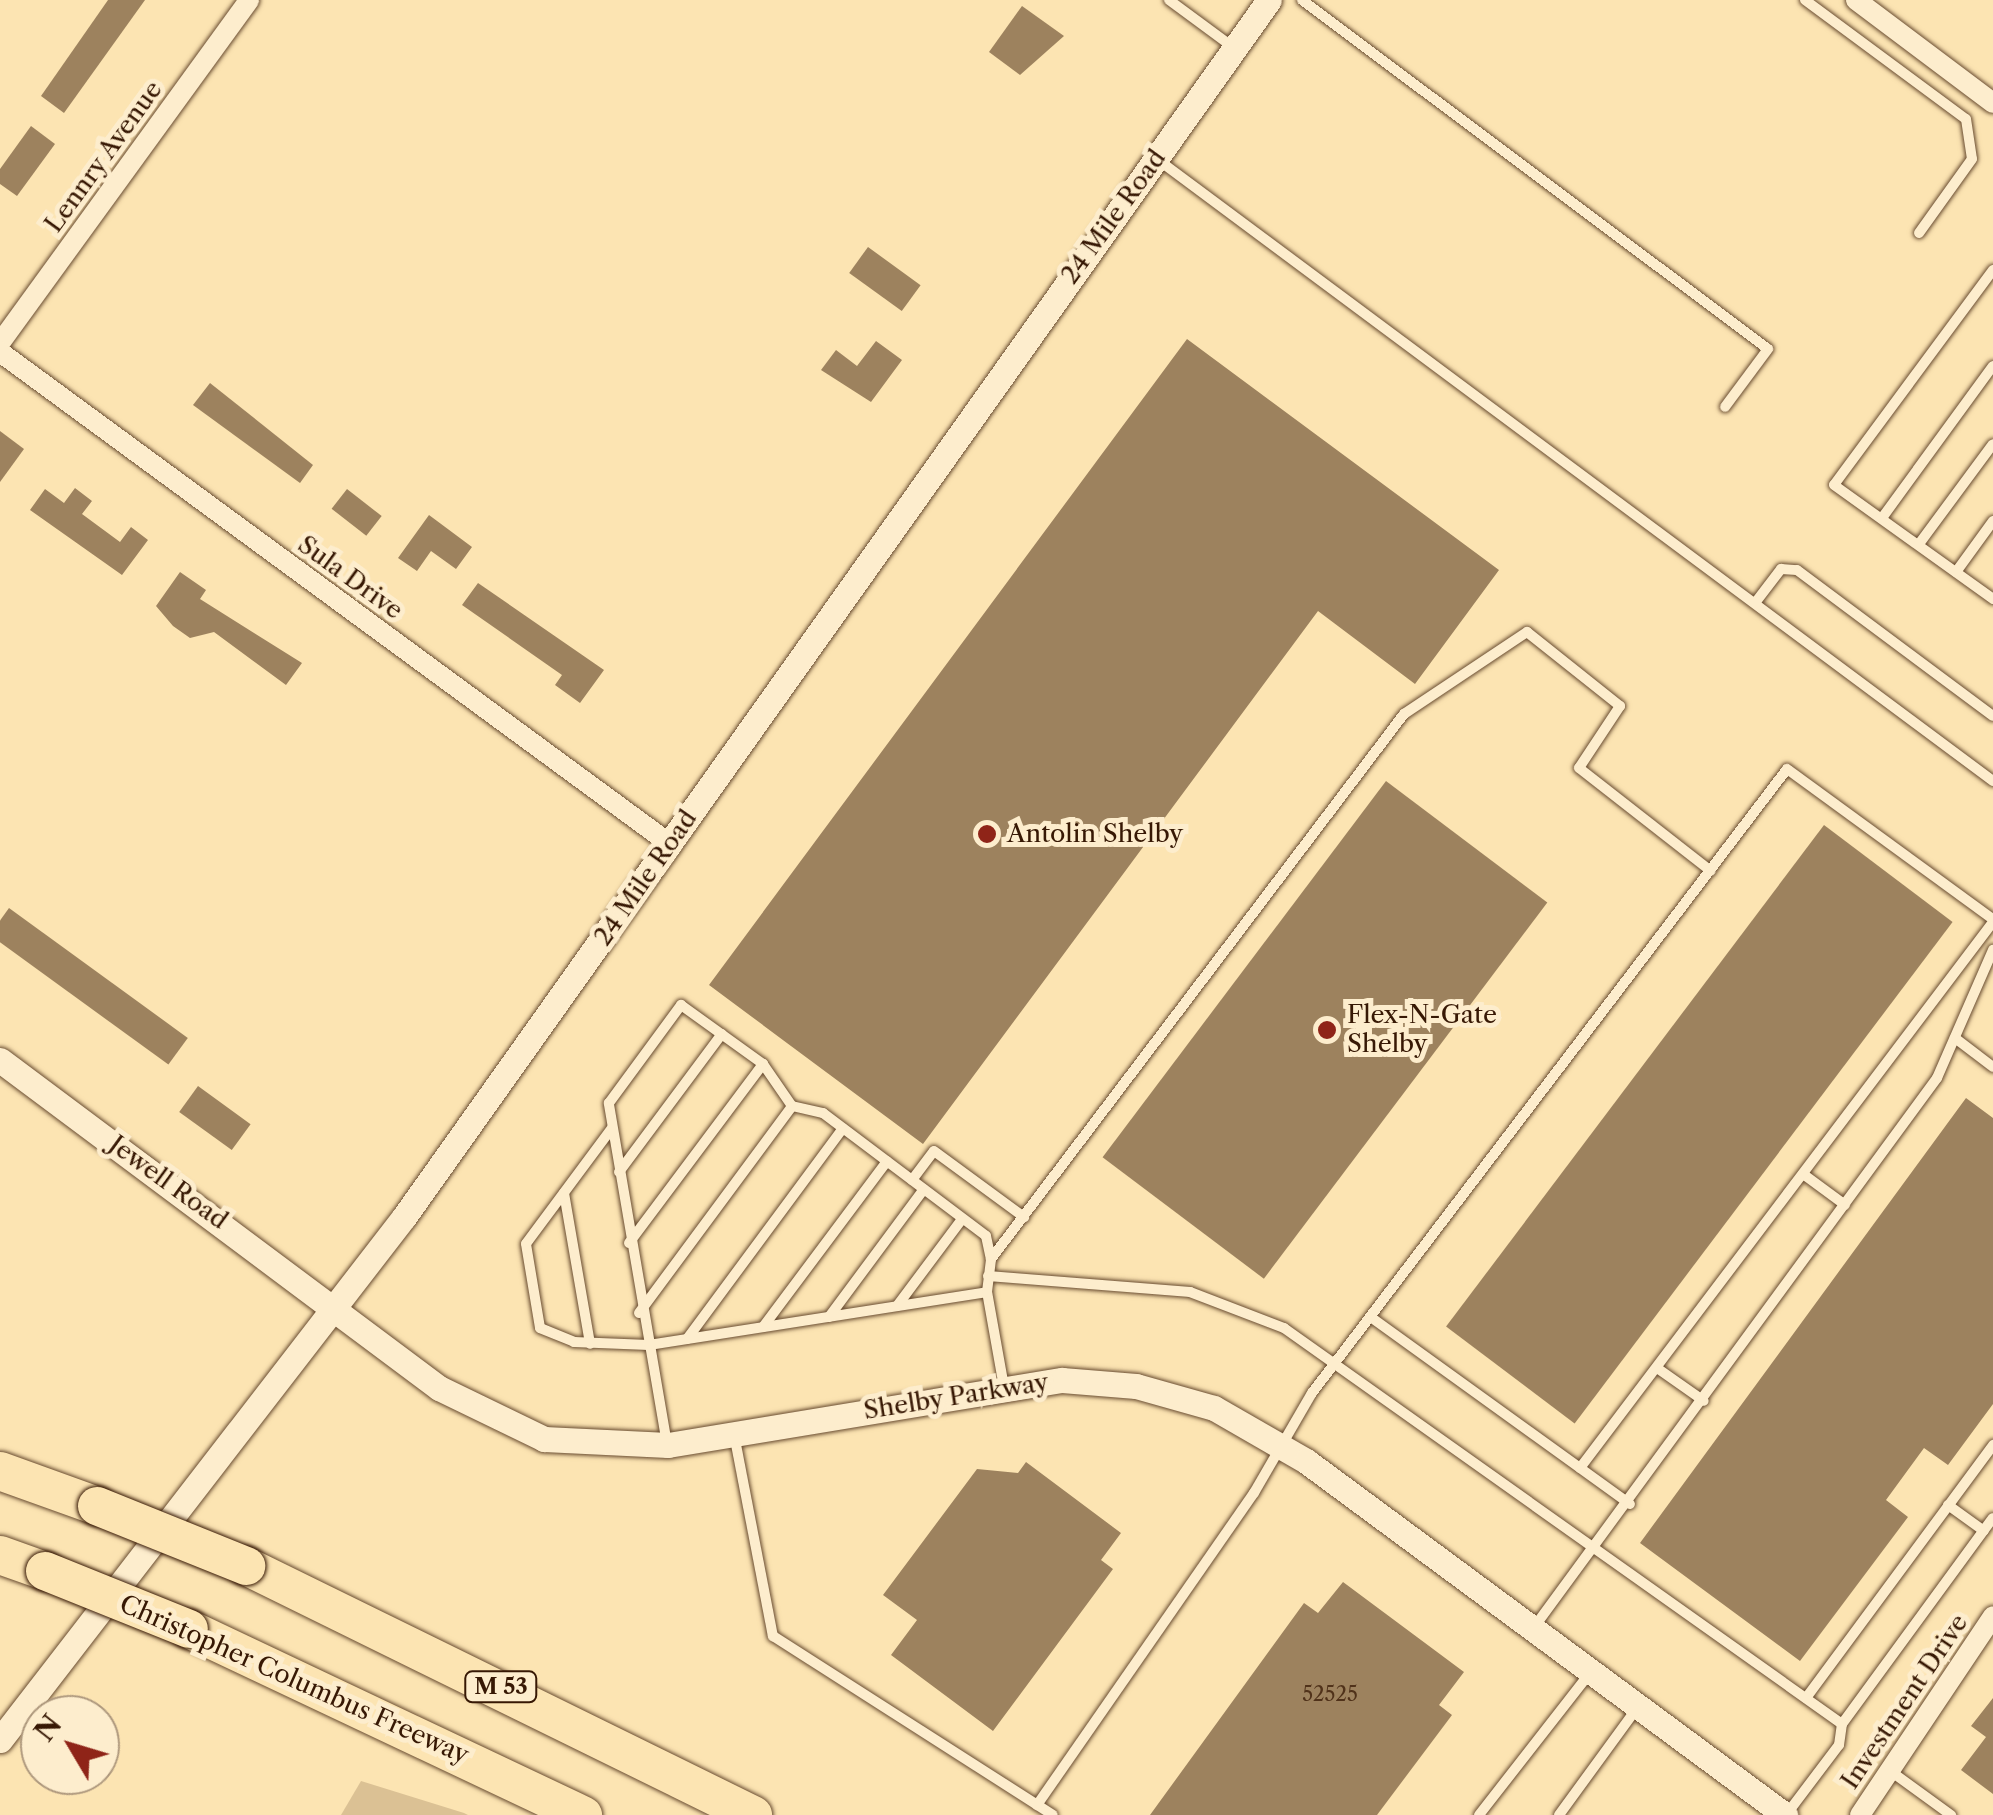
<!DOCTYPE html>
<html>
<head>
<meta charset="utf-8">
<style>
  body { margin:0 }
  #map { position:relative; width:1993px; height:1815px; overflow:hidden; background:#fce4b2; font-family:"Libre Caslon Text",serif }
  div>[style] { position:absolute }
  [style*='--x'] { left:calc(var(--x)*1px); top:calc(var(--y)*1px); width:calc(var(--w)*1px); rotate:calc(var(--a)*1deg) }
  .green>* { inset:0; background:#dbc194 }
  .building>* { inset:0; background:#9d825e; transform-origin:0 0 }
  .roads { filter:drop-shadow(0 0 2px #684b30) drop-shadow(0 0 2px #684b30) }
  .service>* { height:10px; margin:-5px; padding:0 5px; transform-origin:5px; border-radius:5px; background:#fdedcd }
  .minor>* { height:20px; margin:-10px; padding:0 10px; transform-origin:10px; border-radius:10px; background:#fdedcd }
  .tertiary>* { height:25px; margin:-12.5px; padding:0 12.5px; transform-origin:12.5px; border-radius:12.5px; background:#fdedcd }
  .motorway>* { height:38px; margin:-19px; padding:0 19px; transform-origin:19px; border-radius:19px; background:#fce4b2 }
  .bridges { filter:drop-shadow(0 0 2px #371804) drop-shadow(0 0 2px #371804) }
  .motorway-bridge>* { height:38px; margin:-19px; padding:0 19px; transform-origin:19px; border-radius:19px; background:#fce4b2 }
  .dots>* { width:28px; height:28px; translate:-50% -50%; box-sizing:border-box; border:5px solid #fdedcd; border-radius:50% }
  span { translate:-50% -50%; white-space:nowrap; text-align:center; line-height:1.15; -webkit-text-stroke:10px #fdedcd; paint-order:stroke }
  .number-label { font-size:20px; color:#50321a }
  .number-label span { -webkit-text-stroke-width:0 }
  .shield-label span { padding:2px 8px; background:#fdedcd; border:2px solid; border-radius:8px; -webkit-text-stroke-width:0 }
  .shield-label { font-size:22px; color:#371804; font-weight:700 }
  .street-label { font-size:25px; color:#371804 }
  .poi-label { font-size:25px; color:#371804 }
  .left { translate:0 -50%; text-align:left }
  .north { position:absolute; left:20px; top:1695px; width:100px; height:100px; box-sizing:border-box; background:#fdedcd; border:2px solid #ae987d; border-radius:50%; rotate:308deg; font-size:28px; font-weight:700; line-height:40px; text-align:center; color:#371804 }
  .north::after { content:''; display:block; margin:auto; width:35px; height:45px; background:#8f2418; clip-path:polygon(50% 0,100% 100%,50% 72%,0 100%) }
</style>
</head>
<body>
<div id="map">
  <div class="green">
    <div style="clip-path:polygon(361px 1781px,464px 1813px,468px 1815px,341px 1815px)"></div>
  </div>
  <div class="building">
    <div style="clip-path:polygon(108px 0,145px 0,64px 113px,41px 96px)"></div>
    <div style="clip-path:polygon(1022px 6px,1064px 36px,1020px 75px,989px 52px)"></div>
    <div style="clip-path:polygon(31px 126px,55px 144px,17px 196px,0 184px,0 169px)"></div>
    <div style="left:868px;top:247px;width:65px;height:32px;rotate:36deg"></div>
    <div style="clip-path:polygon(1187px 339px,1499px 570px,1415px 684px,1318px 611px,923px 1144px,709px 985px)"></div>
    <div style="clip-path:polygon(876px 341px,902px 360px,871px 402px,821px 370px,836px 350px,857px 366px)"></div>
    <div style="clip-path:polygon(210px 383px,313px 465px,300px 483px,193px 405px)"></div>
    <div style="clip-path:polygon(0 431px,24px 449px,0 482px)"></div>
    <div style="clip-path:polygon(75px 488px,92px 501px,82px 514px,120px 542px,131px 527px,148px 540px,122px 575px,30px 510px,45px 489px,64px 503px)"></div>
    <div style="left:347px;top:489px;width:44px;height:25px;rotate:38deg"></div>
    <div style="clip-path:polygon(429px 515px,472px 547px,456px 569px,431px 551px,417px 571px,398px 558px)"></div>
    <div style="clip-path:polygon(180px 572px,206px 590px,200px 599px,302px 663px,286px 685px,214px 632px,190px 638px,173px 626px,156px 606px)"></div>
    <div style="clip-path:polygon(478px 583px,604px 670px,580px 703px,555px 685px,562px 675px,462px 605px)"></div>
    <div style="left:1386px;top:781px;width:202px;height:471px;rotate:37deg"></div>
    <div style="left:1824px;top:825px;width:161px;height:628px;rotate:37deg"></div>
    <div style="left:9px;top:908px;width:221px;height:33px;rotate:36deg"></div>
    <div style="left:198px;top:1086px;width:65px;height:32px;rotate:36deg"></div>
    <div style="clip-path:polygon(1966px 1098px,1993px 1118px,1993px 1404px,1948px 1465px,1924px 1448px,1886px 1500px,1908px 1517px,1800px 1661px,1640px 1543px)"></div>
    <div style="clip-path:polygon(1026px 1462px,1121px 1533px,1101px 1560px,1113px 1569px,993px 1731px,891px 1655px,917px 1620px,883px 1595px,977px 1469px,1018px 1473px)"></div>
    <div style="clip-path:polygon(1343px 1582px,1464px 1672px,1439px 1705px,1452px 1715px,1377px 1815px,1150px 1815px,1304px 1603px,1318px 1613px)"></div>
    <div style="clip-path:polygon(1993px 1698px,1993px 1794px,1961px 1770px,1986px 1737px,1971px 1726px)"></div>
  </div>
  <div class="roads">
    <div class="service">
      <div style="--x:1169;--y:0;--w:81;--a:36.4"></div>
      <div style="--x:1302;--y:0;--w:582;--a:36.83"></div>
      <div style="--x:1768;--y:349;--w:72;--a:126.6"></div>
      <div style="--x:1805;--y:0;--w:200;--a:36.5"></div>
      <div style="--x:1966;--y:119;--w:40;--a:81.5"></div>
      <div style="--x:1972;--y:159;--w:91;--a:125.6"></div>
      <div style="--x:1157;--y:159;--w:1042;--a:36.65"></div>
      <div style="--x:1993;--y:270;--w:267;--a:126.5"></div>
      <div style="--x:1834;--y:485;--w:196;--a:35.6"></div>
      <div style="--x:1882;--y:518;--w:188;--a:-53.9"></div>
      <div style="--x:1919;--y:544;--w:124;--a:-53.5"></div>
      <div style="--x:1956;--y:572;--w:63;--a:-54"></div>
      <div style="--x:1755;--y:603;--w:43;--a:-52.6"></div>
      <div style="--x:1781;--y:569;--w:16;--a:4"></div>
      <div style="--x:1797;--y:570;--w:244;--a:36.7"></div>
      <div style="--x:1955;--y:1038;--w:48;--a:37.3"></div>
      <div style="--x:612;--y:1128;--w:144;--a:126.6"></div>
      <div style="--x:526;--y:1244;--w:85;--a:80.5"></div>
      <div style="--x:540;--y:1328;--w:37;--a:22"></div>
      <div style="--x:574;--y:1342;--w:75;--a:2.3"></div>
      <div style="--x:649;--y:1345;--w:342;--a:-8.9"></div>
      <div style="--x:619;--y:1172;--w:172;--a:-53.3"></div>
      <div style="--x:1803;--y:1174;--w:52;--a:36.4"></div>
      <div style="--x:912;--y:1180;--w:36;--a:-53"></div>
      <div style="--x:934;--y:1151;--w:112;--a:36.3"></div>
      <div style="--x:564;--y:1193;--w:153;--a:80.2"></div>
      <div style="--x:629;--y:1243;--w:224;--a:-53.2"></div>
      <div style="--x:988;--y:1276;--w:203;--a:4.5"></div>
      <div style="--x:1190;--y:1292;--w:101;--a:21"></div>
      <div style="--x:1284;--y:1328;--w:684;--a:35.36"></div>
      <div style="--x:1842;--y:1724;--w:255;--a:-53.8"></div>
      <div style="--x:897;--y:1306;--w:109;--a:-53.2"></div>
      <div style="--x:639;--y:1313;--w:257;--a:-53.5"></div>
      <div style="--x:829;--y:1317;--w:159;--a:-53.4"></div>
      <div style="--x:1372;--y:1318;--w:318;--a:35.8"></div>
      <div style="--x:763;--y:1327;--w:207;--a:-53.2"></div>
      <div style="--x:687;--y:1339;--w:262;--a:-53.5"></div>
      <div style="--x:1657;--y:1368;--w:57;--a:35.1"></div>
      <div style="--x:1004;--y:1387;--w:97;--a:-100.1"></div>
      <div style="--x:987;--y:1292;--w:33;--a:-83"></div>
      <div style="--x:991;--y:1259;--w:684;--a:-52.85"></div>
      <div style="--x:1404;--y:714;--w:148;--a:-33.7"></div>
      <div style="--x:1527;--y:632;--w:119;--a:38.5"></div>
      <div style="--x:1620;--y:706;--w:74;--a:123.5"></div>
      <div style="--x:1579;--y:768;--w:167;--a:38"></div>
      <div style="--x:734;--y:1434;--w:206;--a:79.1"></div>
      <div style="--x:773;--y:1636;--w:332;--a:32.6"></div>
      <div style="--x:667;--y:1444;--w:346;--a:-99.7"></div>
      <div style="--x:609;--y:1103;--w:122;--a:-53.7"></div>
      <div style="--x:681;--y:1005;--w:101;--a:35.7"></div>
      <div style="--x:763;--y:1064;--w:51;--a:55.4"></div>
      <div style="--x:792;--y:1106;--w:32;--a:13"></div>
      <div style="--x:823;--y:1113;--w:204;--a:37"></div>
      <div style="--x:986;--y:1236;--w:24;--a:78"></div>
      <div style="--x:1580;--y:1468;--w:685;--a:-52.9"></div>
      <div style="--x:1948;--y:1505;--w:44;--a:35.8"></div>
      <div style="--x:1535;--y:1626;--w:680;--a:-53.74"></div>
      <div style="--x:1937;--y:1078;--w:140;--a:-66.4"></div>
      <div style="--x:1806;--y:1698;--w:315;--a:-53.5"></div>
      <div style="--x:1889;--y:1770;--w:77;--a:36"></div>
      <div style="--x:1037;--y:1805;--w:380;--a:-55.2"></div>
      <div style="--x:1254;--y:1493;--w:116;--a:-59.9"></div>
      <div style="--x:1312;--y:1393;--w:784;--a:-52.72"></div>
      <div style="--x:1787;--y:769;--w:255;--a:36.1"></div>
      <div style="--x:1479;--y:1815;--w:179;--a:-52"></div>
      <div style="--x:1559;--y:1815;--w:132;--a:-53.9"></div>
      <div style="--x:1786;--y:1815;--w:88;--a:-52.9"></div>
      <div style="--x:1839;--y:1745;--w:21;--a:-82"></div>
    </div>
    <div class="minor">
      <div style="--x:1856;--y:0;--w:171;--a:36.9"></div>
      <div style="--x:0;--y:343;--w:424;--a:-54"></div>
      <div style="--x:0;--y:352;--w:831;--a:36.29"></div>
      <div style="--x:1860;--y:1815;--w:239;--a:-56.2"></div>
    </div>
    <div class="tertiary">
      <div style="--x:0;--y:1060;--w:548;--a:36.77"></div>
      <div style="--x:439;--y:1388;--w:117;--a:25.9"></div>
      <div style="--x:544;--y:1439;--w:124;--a:2.8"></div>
      <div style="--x:668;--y:1445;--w:399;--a:-9.4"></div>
      <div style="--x:1062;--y:1380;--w:74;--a:4.6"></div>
      <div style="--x:1136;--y:1386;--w:81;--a:15.8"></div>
      <div style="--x:1214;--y:1408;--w:106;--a:29.9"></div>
      <div style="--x:1306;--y:1461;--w:596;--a:36.47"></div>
      <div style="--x:0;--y:1740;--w:661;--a:-52.32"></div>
      <div style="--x:404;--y:1217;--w:1493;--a:-54.6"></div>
    </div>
    <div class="motorway">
      <div style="--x:0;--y:1471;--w:103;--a:19.8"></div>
      <div style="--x:0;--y:1555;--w:48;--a:19.6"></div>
      <div style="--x:246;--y:1566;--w:565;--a:26.16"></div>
      <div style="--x:189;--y:1629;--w:436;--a:25.3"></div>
    </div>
  </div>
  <div class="bridges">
    <div class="motorway-bridge">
      <div style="--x:97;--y:1506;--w:161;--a:21.9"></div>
      <div style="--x:45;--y:1571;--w:155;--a:21.9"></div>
    </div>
  </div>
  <div class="dots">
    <div style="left:987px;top:834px;background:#8f2418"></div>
    <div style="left:1327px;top:1030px;background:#8f2418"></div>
  </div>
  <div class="number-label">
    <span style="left:1330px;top:1694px">52525</span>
  </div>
  <div class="shield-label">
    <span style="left:501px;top:1687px">M 53</span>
  </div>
  <div class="street-label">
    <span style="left:104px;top:157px;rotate:-54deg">Lennry Avenue</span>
    <span style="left:1114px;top:217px;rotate:-54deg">24 Mile Road</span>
    <span style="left:350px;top:578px;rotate:36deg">Sula Drive</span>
    <span style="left:646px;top:878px;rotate:-55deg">24 Mile Road</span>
    <span style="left:168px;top:1183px;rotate:36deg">Jewell Road</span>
    <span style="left:956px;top:1397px;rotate:-9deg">Shelby Parkway</span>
    <span style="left:294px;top:1680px;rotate:24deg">Christopher Columbus Freeway</span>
    <span style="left:1905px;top:1702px;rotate:-56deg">Investment Drive</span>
  </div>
  <div class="poi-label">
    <span class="left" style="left:1007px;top:834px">Antolin Shelby</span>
    <span class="left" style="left:1347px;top:1030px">Flex-N-Gate<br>Shelby</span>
  </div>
  <div class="north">N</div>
</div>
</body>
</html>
